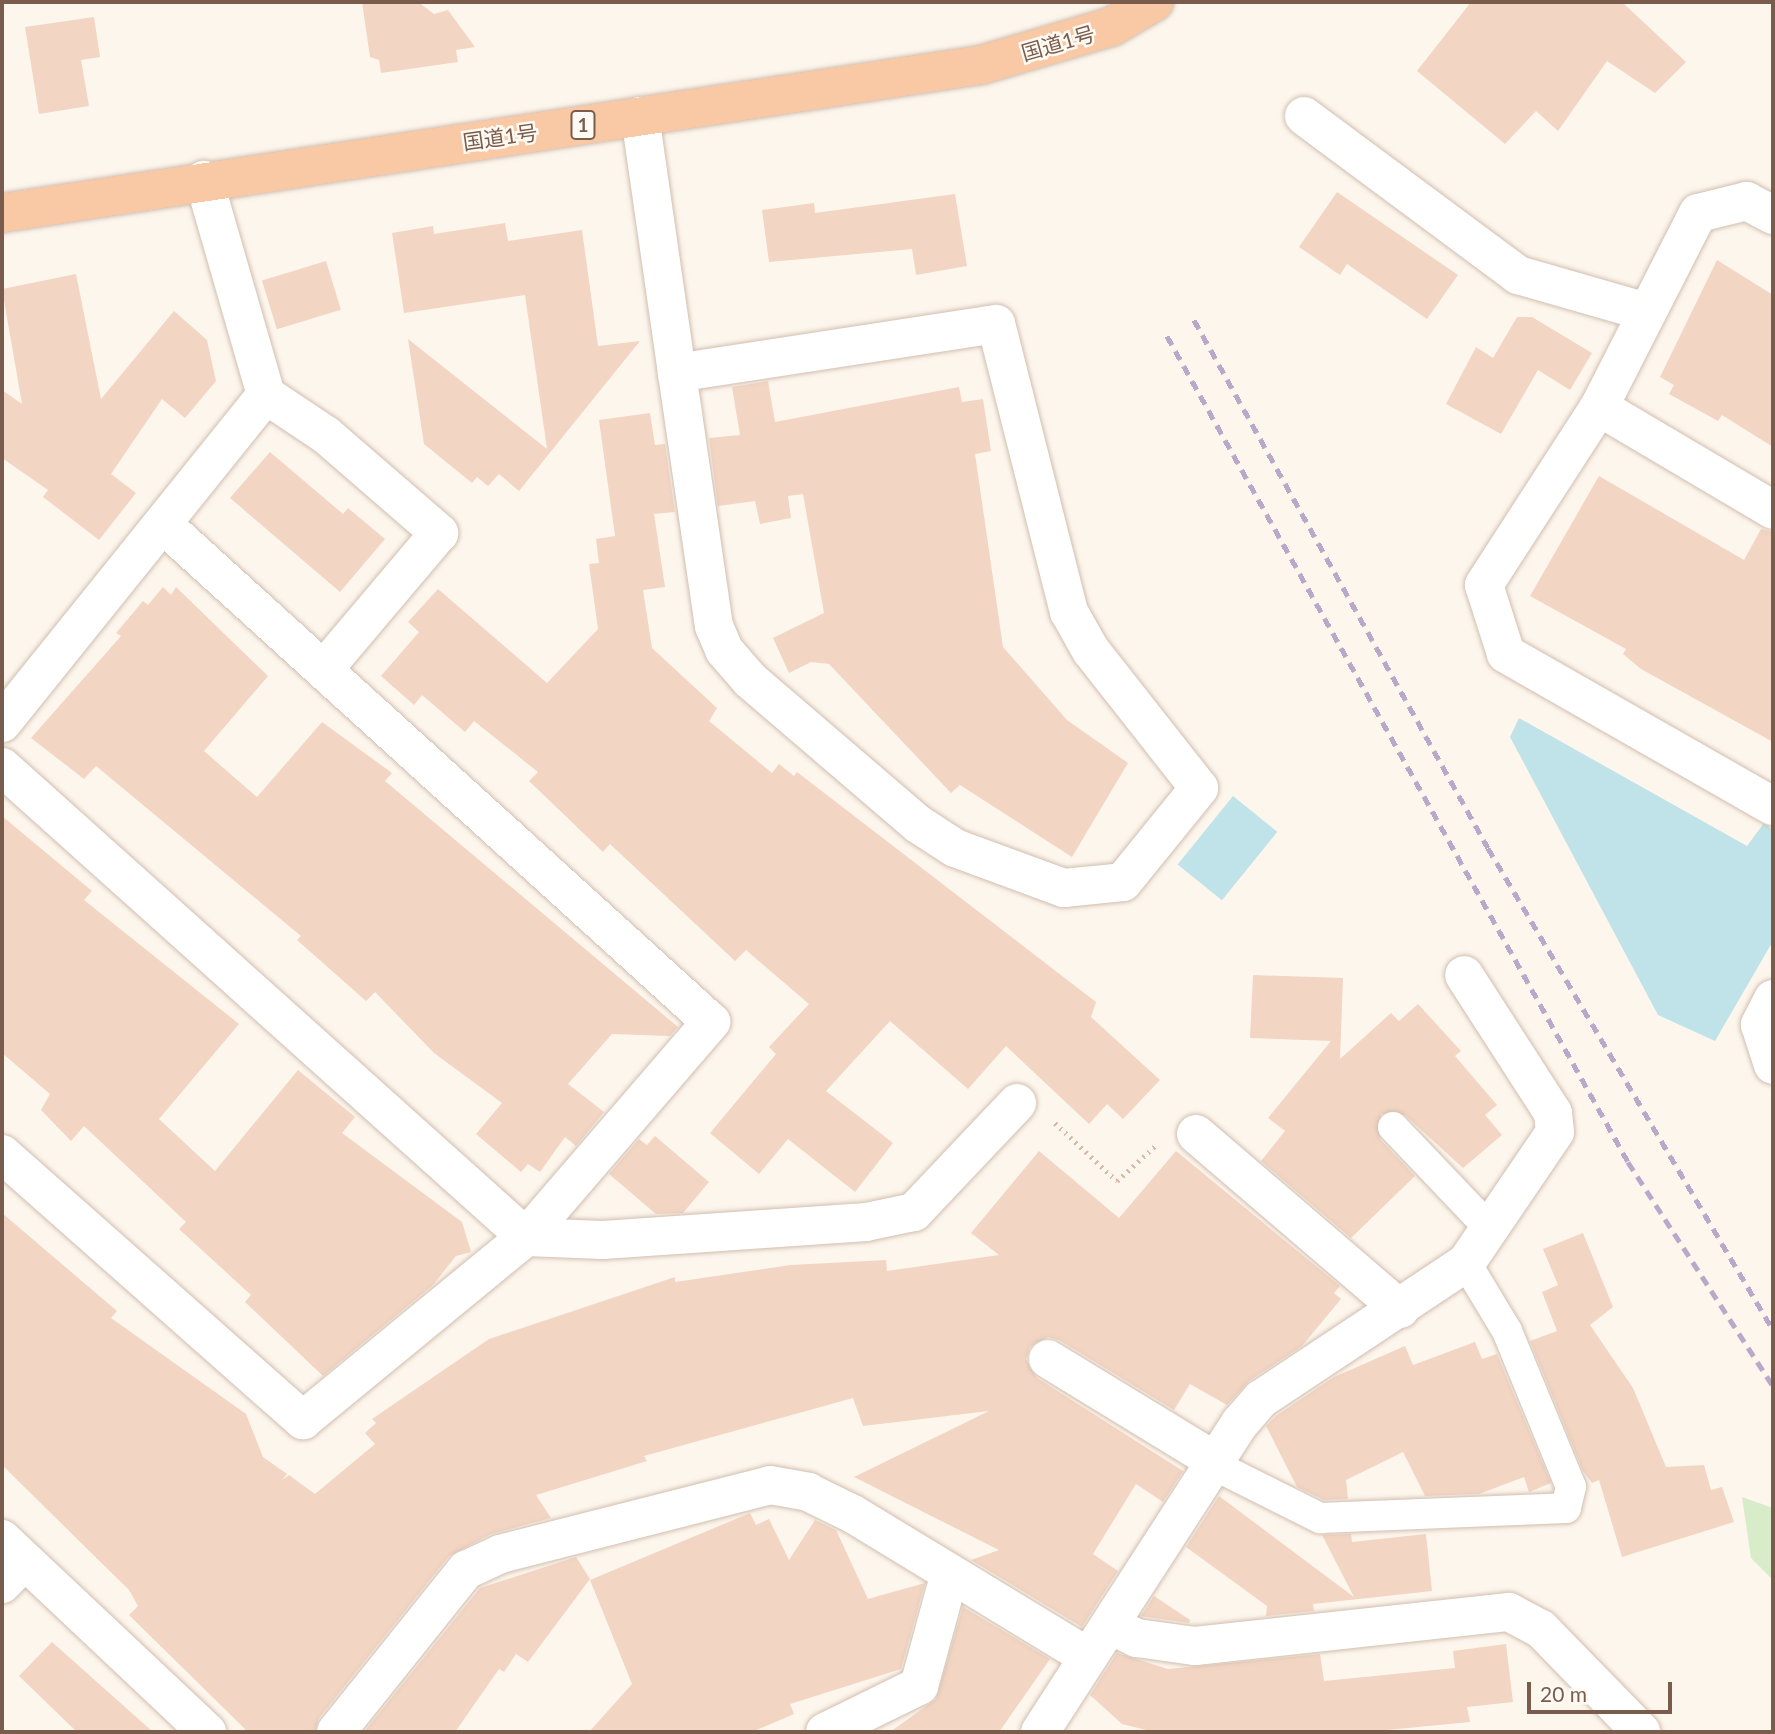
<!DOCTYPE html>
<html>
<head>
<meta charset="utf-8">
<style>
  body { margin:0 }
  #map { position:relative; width:1775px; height:1734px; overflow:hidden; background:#fdf6ec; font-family:Lato,"Noto Sans JP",sans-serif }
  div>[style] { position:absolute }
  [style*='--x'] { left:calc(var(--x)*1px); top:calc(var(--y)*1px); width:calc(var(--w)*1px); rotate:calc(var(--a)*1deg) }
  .green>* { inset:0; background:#d8ecc9 }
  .water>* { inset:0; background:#bfe3e8; transform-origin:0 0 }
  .building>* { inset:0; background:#f3d5c3; transform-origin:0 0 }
  .path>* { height:4.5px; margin-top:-2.25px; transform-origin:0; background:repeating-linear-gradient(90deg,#d9b8a5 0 2px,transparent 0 7px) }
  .roads { filter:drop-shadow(0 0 2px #d1beb0) drop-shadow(0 0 2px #d1beb0) }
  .service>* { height:30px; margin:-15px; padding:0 15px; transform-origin:15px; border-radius:15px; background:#fff }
  .minor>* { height:38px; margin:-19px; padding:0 19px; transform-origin:19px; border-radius:19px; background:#fff }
  .trunk>* { height:38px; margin:-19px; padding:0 19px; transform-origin:19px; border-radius:19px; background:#f9c8a4 }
  .rail>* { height:5px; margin-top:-2.5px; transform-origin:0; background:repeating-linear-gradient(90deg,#b9a8c9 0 10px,transparent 0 17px) }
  span { translate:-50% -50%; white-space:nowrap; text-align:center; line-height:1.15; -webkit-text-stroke:5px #fffaf3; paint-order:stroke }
  .shield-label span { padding:2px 5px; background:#fffaf3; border:2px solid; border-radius:5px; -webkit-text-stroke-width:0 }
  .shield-label { font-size:19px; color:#7a5c4d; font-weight:700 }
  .street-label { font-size:21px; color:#7a5c4d }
  .frame { position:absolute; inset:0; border:4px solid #7a5c4d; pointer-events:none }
  .scale { position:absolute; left:1527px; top:1682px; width:145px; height:32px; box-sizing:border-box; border:4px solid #7a5c4d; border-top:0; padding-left:9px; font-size:21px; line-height:24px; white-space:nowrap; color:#7a5c4d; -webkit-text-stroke:5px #fffaf3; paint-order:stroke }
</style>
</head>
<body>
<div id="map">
  <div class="green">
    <div style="clip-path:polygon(1742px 1497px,1773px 1508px,1773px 1580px,1751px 1558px)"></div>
  </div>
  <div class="water">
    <div style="clip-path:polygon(1519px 718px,1747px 846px,1764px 823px,1773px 830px,1773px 941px,1715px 1041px,1658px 1015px,1510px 737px)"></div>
    <div style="left:1233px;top:796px;width:57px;height:88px;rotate:39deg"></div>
  </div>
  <div class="building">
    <div style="clip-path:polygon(362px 2px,418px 2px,434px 14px,448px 10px,475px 47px,456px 50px,458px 62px,381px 73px,379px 60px,370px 57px)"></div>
    <div style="clip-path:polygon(1471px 2px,1622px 2px,1686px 62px,1655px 93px,1607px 61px,1558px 131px,1536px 111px,1505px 144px,1417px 71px)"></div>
    <div style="clip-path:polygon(94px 17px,100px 57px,81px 60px,89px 106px,39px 114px,25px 27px)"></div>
    <div style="clip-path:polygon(1337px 192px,1458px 275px,1427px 319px,1347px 264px,1340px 275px,1299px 247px)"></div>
    <div style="clip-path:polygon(955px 194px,967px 266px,916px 275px,912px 249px,769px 262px,762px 210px,814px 203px,815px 213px)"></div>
    <div style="clip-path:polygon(505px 223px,508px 241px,582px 230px,598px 346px,640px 341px,519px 491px,499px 474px,488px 486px,477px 477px,472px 483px,424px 444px,408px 339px,547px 449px,525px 295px,404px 313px,392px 233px,433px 226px,434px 234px)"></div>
    <div style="clip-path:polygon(1717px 260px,1773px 295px,1773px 447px,1722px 415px,1718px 421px,1669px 394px,1674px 385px,1660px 377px)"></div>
    <div style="left:326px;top:261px;width:51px;height:67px;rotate:73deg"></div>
    <div style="clip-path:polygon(76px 274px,101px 399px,174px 311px,207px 340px,216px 381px,185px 418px,162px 399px,111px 474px,136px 493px,99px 540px,43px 497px,48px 490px,2px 458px,2px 390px,22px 404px,2px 289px)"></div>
    <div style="clip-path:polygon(1517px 317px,1532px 317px,1592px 353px,1570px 390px,1538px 370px,1501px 434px,1446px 404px,1476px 347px,1493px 358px)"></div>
    <div style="clip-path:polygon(768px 381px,775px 422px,959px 387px,962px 402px,983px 399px,991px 451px,975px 454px,1003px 647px,1067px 720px,1128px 763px,1072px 857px,960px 785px,951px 793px,829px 664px,811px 662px,789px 673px,773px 638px,824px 613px,803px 494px,788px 496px,791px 518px,760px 524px,755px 501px,718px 506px,709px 438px,740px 435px,732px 387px)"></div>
    <div style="clip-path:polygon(650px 413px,655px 445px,665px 444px,675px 512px,654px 514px,665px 587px,643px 590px,652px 648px,717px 708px,709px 721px,772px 773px,779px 764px,794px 776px,797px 772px,1096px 1002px,1091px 1017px,1160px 1080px,1123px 1119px,1107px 1104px,1089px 1124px,1006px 1046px,968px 1089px,890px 1021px,826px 1091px,893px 1143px,855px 1192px,788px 1139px,759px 1174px,710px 1133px,776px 1054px,769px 1047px,809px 1004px,746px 950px,735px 961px,610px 844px,603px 852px,529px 781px,538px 772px,474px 721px,465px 732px,422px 695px,414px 705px,381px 676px,419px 632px,408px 622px,438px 589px,547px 683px,598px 629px,589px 564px,599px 563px,596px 539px,615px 536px,599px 420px)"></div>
    <div style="clip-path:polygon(270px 452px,343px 514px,348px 508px,385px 539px,340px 592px,230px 498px)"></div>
    <div style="clip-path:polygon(1599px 476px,1744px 560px,1761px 529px,1773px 532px,1773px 742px,1641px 669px,1623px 654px,1626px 649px,1530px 596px)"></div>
    <div style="clip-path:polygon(163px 587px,171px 595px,176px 587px,268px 676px,204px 751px,257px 797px,322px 722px,392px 773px,385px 781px,678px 1027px,670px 1036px,612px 1034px,568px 1084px,604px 1112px,576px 1146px,565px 1137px,540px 1172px,528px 1164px,521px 1172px,476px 1134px,502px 1103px,434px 1053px,375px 992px,366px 1001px,297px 940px,301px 936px,96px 766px,84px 779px,31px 738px,121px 636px,116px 633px,143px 601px,148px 605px)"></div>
    <div style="clip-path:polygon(2px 816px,92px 891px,84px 900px,239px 1024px,159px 1119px,215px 1171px,298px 1070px,355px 1117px,342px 1133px,462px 1222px,471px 1252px,456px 1256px,433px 1285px,323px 1376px,245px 1302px,251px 1295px,179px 1229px,186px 1222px,84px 1126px,71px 1141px,41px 1110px,50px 1094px,2px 1053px)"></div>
    <div style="clip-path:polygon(1253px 975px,1343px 978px,1340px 1059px,1391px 1013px,1399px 1021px,1418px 1004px,1461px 1051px,1455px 1056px,1497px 1105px,1485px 1115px,1502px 1135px,1463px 1168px,1405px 1115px,1381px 1114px,1380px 1139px,1415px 1176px,1351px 1238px,1261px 1161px,1285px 1131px,1268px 1118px,1331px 1041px,1250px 1038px)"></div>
    <div style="clip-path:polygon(655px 1136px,709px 1182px,683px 1213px,656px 1214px,609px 1174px,639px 1139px,647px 1145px)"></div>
    <div style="clip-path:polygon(1039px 1151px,1119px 1218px,1176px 1151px,1340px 1286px,1334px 1293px,1341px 1299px,1302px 1346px,1249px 1381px,1227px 1405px,1190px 1384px,1174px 1410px,1059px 1340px,1048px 1337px,1030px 1347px,1026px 1359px,1037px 1378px,1183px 1471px,1163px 1502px,1136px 1484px,1093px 1554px,1118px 1571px,1082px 1627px,971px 1560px,999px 1550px,854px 1477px,989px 1411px,863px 1426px,853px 1398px,644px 1456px,647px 1461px,536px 1495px,551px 1518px,491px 1534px,449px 1556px,319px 1718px,315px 1732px,248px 1732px,129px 1615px,138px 1606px,129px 1590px,2px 1465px,2px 1213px,117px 1311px,111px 1318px,246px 1414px,263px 1457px,287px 1474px,282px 1480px,289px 1475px,315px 1494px,375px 1444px,365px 1433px,376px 1423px,372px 1419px,489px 1339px,675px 1277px,675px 1282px,791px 1265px,886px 1260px,887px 1271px,999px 1255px,971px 1233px)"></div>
    <div style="clip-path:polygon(1583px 1233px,1613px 1307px,1590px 1325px,1633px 1388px,1666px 1467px,1704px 1465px,1711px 1490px,1722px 1487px,1734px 1522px,1622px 1557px,1599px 1480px,1592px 1483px,1583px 1471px,1530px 1341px,1557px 1331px,1542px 1292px,1558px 1285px,1543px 1249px)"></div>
    <div style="clip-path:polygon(1475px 1342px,1482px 1359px,1497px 1354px,1551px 1483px,1529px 1492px,1524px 1477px,1479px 1494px,1425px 1496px,1403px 1452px,1346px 1480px,1348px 1499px,1324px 1500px,1297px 1487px,1266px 1426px,1276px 1416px,1334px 1377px,1405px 1346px,1413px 1365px)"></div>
    <div style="clip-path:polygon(1219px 1496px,1354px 1597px,1322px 1535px,1351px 1534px,1352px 1542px,1426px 1534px,1432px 1591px,1313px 1604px,1314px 1611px,1266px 1616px,1267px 1606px,1186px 1547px)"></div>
    <div style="clip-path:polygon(750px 1513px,756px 1525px,769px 1519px,789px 1560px,815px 1520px,836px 1530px,868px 1599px,925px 1583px,901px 1669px,790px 1704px,794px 1714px,752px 1732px,589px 1732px,632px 1684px,590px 1580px)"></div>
    <div style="clip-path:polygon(576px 1557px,590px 1579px,528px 1662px,516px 1654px,504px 1672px,499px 1669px,455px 1732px,364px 1732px,480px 1588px)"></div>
    <div style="clip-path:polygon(1154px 1596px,1190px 1620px,1189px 1623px,1141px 1616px)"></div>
    <div style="clip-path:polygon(963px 1607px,1050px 1659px,999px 1732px,890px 1732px,936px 1699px)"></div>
    <div style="clip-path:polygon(52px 1642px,153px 1732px,77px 1732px,19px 1676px)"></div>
    <div style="clip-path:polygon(1506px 1644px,1513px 1702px,1467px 1707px,1470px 1722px,1366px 1732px,1154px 1732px,1122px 1724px,1090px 1695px,1117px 1653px,1168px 1669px,1320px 1654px,1324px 1681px,1455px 1668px,1453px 1651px)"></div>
  </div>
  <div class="path">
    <div style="--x:1055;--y:1123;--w:85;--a:43.1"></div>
    <div style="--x:1117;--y:1181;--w:53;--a:-42.7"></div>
  </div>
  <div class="roads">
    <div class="service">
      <div style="--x:1393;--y:1127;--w:142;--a:46.4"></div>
      <div style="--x:1214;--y:1465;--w:119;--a:26.6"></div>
      <div style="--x:1320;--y:1518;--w:246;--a:-2.3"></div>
      <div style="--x:1566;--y:1508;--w:22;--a:-77"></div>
      <div style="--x:1571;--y:1487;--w:169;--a:-112.3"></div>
      <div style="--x:1507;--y:1331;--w:79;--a:-121.1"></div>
    </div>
    <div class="minor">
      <div style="--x:640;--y:116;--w:260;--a:81.8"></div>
      <div style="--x:677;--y:373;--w:256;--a:81.7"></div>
      <div style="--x:714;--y:626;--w:26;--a:67"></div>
      <div style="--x:724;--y:650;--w:40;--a:49"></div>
      <div style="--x:750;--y:680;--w:221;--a:40.6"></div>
      <div style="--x:918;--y:824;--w:44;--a:33"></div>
      <div style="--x:955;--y:848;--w:116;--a:20.2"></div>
      <div style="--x:1064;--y:888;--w:59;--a:-5.8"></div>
      <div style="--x:1123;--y:882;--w:121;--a:-51"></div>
      <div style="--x:1199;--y:788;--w:174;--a:-128.2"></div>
      <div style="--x:1091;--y:651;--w:45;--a:-119.4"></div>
      <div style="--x:1069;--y:612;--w:297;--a:-104.2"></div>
      <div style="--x:996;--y:324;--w:323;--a:171.3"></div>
      <div style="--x:1304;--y:116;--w:267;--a:36.6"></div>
      <div style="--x:1518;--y:275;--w:134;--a:16"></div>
      <div style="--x:1773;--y:215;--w:30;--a:-152"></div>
      <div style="--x:1747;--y:201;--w:50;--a:166.2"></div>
      <div style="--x:1698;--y:213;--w:218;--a:117"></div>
      <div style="--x:1599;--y:407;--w:212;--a:122.9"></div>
      <div style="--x:1484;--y:585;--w:72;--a:72.3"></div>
      <div style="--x:1506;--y:654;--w:307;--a:29.7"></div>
      <div style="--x:266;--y:395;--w:72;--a:33.7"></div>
      <div style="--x:326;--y:435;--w:150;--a:40.9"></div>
      <div style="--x:439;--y:533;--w:177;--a:130.2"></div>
      <div style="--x:1599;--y:407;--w:202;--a:30.6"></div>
      <div style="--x:2;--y:723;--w:421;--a:-51.2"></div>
      <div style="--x:266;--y:395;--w:224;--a:-106.1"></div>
      <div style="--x:2;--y:767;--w:704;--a:41.89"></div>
      <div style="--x:526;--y:1237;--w:77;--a:2.2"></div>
      <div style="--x:603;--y:1240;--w:264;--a:-3.9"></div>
      <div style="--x:866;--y:1222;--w:49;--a:-11.8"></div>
      <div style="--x:914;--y:1212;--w:150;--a:-46.6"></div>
      <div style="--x:1773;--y:999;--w:29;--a:117"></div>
      <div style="--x:1760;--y:1025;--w:42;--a:72"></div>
      <div style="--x:1196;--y:1134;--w:269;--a:40.6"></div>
      <div style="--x:2;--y:1154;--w:402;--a:41.5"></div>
      <div style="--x:303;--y:1420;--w:288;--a:-39.4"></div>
      <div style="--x:526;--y:1237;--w:284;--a:-49.3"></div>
      <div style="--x:711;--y:1022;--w:738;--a:-137.75"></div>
      <div style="--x:1048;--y:1359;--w:196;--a:31.4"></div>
      <div style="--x:2;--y:1539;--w:282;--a:43.3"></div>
      <div style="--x:2;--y:1584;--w:32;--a:-46"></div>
      <div style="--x:1110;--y:1625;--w:30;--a:26"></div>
      <div style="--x:1137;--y:1638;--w:59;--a:7.9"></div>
      <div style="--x:1195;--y:1646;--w:316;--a:-6.2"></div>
      <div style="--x:1509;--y:1612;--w:36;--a:28"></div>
      <div style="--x:1541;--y:1629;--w:144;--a:45.8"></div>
      <div style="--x:336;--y:1732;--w:208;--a:-51.3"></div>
      <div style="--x:466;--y:1570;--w:38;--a:-25"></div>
      <div style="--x:500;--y:1554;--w:279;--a:-14.3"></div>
      <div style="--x:770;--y:1485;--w:39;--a:10"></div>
      <div style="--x:808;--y:1492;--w:50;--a:26.1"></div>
      <div style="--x:853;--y:1514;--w:275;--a:31.3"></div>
      <div style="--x:825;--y:1732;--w:105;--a:-26.1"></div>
      <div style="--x:919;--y:1686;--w:117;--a:-74.7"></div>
      <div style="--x:1040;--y:1732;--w:368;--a:-57.1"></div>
      <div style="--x:1240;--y:1423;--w:32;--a:-49"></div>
      <div style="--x:1261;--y:1399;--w:246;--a:-33.6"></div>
      <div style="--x:1466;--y:1263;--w:158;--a:-55.8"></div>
      <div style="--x:1555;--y:1132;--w:19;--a:-96"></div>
      <div style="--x:1553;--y:1113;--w:164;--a:-122.8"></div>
    </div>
    <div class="trunk">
      <div style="--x:2;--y:213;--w:990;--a:-8.6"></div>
      <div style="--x:981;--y:65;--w:135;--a:-16.3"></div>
      <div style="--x:1111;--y:27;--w:50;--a:-30.2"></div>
    </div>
  </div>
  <div class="rail">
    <div style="--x:1194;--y:320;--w:604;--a:60.89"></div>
    <div style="--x:1488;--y:848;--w:560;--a:59.4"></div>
    <div style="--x:1167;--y:336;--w:946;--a:60.83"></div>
    <div style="--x:1628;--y:1162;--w:267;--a:57.1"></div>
  </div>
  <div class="shield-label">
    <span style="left:583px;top:125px">1</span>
  </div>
  <div class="street-label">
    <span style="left:1058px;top:43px;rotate:-16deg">国道1号</span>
    <span style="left:500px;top:137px;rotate:-8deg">国道1号</span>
  </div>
  <div class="frame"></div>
  <div class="scale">20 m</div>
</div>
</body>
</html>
